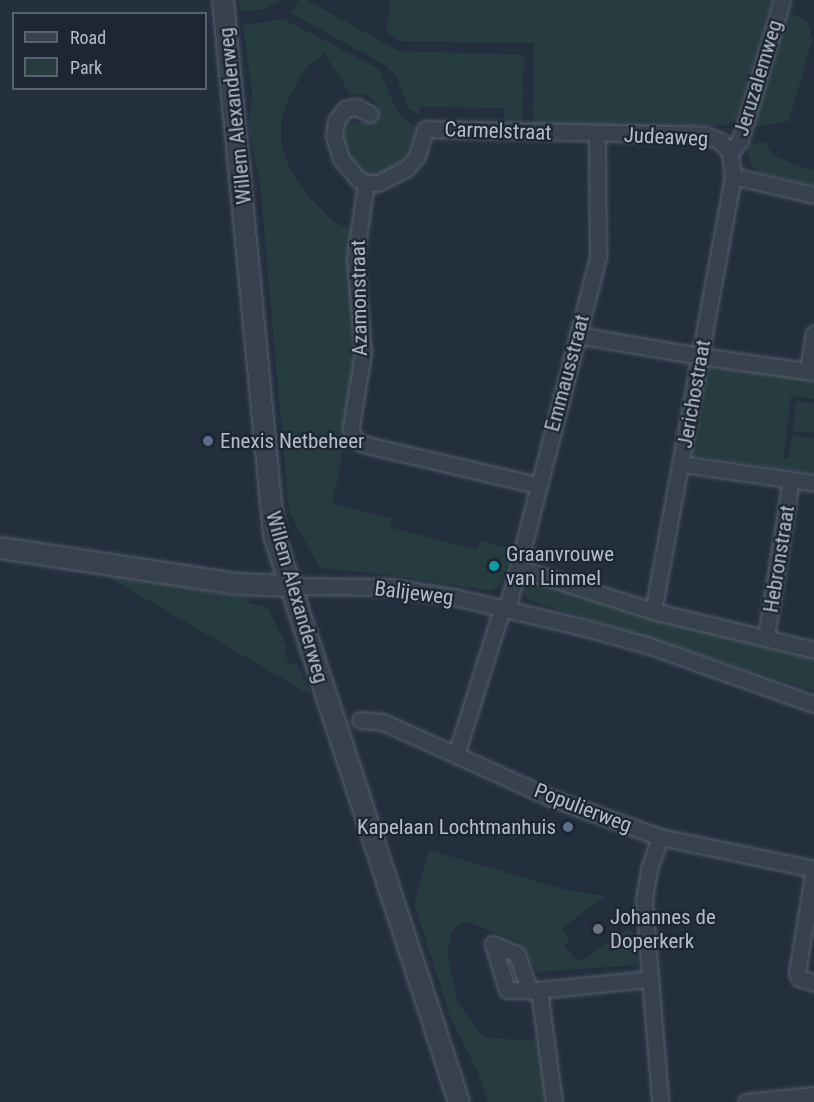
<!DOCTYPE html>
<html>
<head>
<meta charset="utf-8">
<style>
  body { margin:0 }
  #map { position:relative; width:814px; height:1102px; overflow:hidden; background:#242f3e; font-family:"Roboto Condensed",sans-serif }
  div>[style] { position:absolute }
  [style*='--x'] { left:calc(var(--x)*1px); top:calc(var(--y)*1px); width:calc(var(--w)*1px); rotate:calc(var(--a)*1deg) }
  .green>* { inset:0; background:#263c3f }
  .roads { filter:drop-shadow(0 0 2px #565f6c) drop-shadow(0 0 2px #565f6c) }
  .minor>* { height:15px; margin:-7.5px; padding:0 7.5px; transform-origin:7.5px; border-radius:7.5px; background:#38414e }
  .tertiary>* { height:20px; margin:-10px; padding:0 10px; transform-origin:10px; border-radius:10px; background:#38414e }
  .dots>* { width:16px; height:16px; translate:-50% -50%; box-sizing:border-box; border:3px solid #1d2633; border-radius:50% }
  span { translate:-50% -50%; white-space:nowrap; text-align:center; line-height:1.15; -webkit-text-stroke:4.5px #1d2633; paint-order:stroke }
  .street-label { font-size:21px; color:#b4bcc9 }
  .poi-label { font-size:21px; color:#b4bcc9 }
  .left { translate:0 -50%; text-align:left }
  .right { translate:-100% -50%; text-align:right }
  .legend { position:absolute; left:12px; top:12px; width:195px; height:78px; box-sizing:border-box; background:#1d2633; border:2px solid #59626f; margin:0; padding:8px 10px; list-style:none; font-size:18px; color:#b4bcc9 }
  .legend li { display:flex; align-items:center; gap:12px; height:30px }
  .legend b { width:30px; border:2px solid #59626f }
</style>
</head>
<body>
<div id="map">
  <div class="green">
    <div style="clip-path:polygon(239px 0,281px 0,265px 9px,240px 11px)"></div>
    <div style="clip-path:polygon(299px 0,306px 0,399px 51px,524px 55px,522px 125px,506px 125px,503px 108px,420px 107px,419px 114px,408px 108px,397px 78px,387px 66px,291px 13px)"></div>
    <div style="clip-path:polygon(390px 0,773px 0,735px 120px,728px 125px,665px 127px,533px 125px,534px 43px,400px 41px,387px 33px)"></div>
    <div style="clip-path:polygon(788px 11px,808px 22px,812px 40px,789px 121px,755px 127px,754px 119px)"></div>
    <div style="clip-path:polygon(283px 19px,379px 69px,398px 113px,417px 128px,407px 153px,396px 166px,384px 174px,370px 176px,359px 170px,349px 161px,340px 133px,347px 122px,368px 122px,376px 118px,379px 110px,374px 100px,363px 94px,351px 95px,324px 53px,306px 68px,291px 93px,281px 118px,281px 145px,290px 170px,310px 198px,334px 222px,352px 230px,349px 273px,357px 351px,342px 433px,346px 437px,332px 503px,392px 519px,390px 527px,476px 550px,480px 541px,513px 549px,501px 583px,492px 591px,399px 576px,320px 568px,289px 512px,260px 184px,249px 130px,252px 93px,243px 25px)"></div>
    <div style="clip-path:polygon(765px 142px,773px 155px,796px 165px,814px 170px,814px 186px,758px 171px,751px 165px,747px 150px,748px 145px)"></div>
    <div style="clip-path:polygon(715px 367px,814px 380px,814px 399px,791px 396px,783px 458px,789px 459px,792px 435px,814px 438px,814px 473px,692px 455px,690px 448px,706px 371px)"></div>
    <div style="clip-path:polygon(796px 401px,814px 403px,814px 433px,793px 431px)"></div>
    <div style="clip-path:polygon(98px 571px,249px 599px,249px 603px,268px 608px,288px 649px,284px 652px,290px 666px,296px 663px,312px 696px)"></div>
    <div style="clip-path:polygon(525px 576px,814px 655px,814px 691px,528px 600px,523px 590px)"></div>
    <div style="clip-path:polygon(429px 850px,563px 889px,605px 896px,562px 928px,570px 941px,564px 946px,574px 957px,582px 961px,628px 929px,634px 932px,638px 965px,537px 972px,522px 943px,465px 921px,452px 931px,447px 954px,458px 1003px,480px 1033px,489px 1038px,539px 1041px,548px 1102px,488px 1102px,479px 1075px,449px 1014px,414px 903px)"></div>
  </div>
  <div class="roads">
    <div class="minor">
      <div style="--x:370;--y:114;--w:15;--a:-152"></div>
      <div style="--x:357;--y:107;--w:12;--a:171"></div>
      <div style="--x:345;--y:109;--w:15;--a:127"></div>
      <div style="--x:336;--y:121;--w:15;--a:98"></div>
      <div style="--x:334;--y:136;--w:24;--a:73"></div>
      <div style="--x:341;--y:159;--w:26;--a:50"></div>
      <div style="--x:358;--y:179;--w:9;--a:27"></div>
      <div style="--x:366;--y:183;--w:12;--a:0"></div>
      <div style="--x:378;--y:183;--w:33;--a:-27"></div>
      <div style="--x:407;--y:168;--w:16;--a:-50"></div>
      <div style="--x:417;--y:156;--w:28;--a:-73"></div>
      <div style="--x:425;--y:129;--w:280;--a:1.2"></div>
      <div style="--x:705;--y:135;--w:16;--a:22"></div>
      <div style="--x:720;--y:141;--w:16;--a:50"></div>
      <div style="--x:730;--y:153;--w:23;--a:83"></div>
      <div style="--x:733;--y:176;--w:442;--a:100.4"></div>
      <div style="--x:730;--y:153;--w:16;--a:-52"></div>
      <div style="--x:740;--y:140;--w:146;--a:-73.3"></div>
      <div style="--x:733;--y:176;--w:83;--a:13.2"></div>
      <div style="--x:366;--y:183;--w:76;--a:98.3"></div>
      <div style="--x:355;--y:258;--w:95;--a:85.2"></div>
      <div style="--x:363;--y:353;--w:74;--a:99.3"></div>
      <div style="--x:351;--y:426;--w:9;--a:84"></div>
      <div style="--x:352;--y:435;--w:11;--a:45"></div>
      <div style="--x:360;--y:443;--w:16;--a:15"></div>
      <div style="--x:375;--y:447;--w:166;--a:13.2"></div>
      <div style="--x:577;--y:335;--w:125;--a:9.7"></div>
      <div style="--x:700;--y:356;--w:115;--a:8"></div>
      <div style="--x:808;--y:370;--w:37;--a:-81"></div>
      <div style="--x:681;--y:464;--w:134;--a:8.1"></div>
      <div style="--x:518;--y:568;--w:142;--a:17.7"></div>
      <div style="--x:653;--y:611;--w:166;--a:13.6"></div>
      <div style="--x:290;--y:586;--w:100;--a:0.6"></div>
      <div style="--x:390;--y:587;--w:65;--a:8.9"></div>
      <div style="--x:454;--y:597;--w:127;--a:13.2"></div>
      <div style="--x:578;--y:626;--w:72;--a:15.4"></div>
      <div style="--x:647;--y:645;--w:177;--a:19.5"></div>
      <div style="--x:507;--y:609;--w:365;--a:-75.5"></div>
      <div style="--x:598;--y:256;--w:123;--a:-90.5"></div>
      <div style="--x:766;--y:637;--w:159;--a:-81"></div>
      <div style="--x:360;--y:720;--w:23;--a:5"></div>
      <div style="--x:383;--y:722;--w:184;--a:24.3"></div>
      <div style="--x:551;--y:798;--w:116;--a:19.7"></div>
      <div style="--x:660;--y:837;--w:157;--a:11.7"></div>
      <div style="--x:814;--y:869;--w:105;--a:99.3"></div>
      <div style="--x:797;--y:973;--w:5;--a:68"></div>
      <div style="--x:799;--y:978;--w:16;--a:18"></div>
      <div style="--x:456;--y:755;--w:154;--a:-72.6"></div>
      <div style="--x:660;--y:837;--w:34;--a:109"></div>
      <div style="--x:649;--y:869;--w:32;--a:99"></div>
      <div style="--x:644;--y:901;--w:202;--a:85.4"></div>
      <div style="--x:493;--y:944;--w:48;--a:73.1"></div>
      <div style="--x:507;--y:990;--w:32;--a:0"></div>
      <div style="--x:539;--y:990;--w:112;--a:-5.7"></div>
      <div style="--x:493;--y:944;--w:26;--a:23"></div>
      <div style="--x:517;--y:954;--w:39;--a:71"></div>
      <div style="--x:539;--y:990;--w:113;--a:82.4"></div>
      <div style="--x:746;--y:1102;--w:68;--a:-5.9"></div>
    </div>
    <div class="tertiary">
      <div style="--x:223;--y:0;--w:537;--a:84.55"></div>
      <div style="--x:274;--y:535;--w:596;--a:71.93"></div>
      <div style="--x:0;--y:548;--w:241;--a:8.6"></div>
      <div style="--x:238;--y:584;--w:52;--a:2.2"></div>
    </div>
  </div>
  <div class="dots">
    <div style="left:208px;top:441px;background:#5c6f8a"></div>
    <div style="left:494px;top:566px;background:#0f9aa8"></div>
    <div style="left:568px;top:827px;background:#5c6f8a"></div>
    <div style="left:598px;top:929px;background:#6b7280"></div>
  </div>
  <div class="street-label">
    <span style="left:758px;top:78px;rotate:-73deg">Jeruzalemweg</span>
    <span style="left:235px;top:116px;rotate:-96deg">Willem Alexanderweg</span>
    <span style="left:498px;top:131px;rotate:2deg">Carmelstraat</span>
    <span style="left:666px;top:137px;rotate:3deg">Judeaweg</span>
    <span style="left:359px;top:298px;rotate:-91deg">Azamonstraat</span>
    <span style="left:567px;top:373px;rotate:-75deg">Emmausstraat</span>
    <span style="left:694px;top:394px;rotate:-80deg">Jerichostraat</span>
    <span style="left:779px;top:559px;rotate:-81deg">Hebronstraat</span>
    <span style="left:414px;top:593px;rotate:7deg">Balijeweg</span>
    <span style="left:297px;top:597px;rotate:74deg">Willem Alexanderweg</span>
    <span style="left:583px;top:808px;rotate:21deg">Populierweg</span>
  </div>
  <div class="poi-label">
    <span class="left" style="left:220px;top:441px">Enexis Netbeheer</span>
    <span class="left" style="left:506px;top:566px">Graanvrouwe<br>van Limmel</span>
    <span class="right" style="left:556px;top:827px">Kapelaan Lochtmanhuis</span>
    <span class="left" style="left:610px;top:929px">Johannes de<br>Doperkerk</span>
  </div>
  <ul class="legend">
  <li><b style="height:8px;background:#38414e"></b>Road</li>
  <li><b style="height:16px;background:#263c3f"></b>Park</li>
  </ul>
</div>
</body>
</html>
